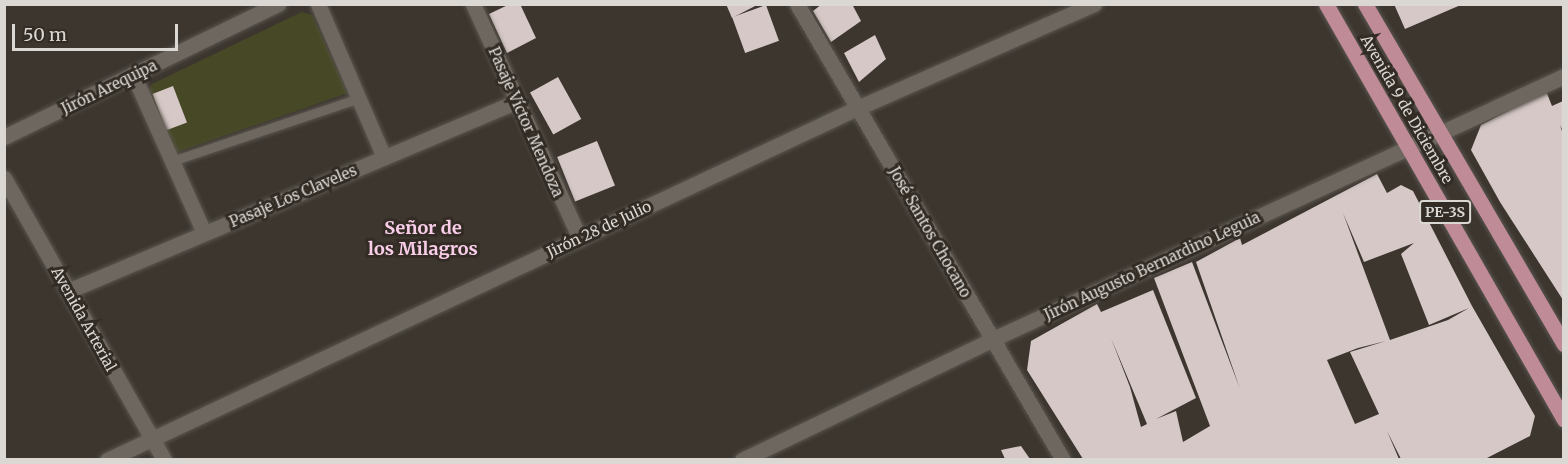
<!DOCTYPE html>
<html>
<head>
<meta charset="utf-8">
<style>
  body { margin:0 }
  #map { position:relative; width:1568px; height:464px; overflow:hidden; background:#3c362f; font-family:Merriweather,serif }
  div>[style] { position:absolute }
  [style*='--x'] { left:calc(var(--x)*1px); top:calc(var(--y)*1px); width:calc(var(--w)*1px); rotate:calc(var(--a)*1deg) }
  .green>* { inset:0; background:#474926 }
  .building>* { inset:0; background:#d5c8c6; transform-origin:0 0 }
  .roads { filter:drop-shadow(0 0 2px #5a554f) drop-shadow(0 0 2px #5a554f) }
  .service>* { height:9px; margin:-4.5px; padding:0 4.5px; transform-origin:4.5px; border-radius:4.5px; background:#6e675f }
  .minor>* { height:15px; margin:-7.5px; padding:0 7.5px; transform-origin:7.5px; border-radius:7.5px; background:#6e675f }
  .primary>* { height:15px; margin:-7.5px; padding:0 7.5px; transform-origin:7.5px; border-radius:7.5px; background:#be8b96 }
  span { translate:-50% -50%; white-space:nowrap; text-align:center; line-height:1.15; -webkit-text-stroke:6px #322c25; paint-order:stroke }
  .shield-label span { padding:2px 4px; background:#322c25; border:2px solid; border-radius:4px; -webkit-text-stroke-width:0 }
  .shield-label { font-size:14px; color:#dbd7d3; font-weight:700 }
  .street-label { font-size:15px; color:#dbd7d3 }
  .quarter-label { font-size:18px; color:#facee9; font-weight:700 }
  .frame { position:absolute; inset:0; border:6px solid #dbd7d3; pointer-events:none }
  .scale { position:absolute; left:12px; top:24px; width:166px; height:27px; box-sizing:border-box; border:3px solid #dbd7d3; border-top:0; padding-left:8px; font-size:18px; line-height:21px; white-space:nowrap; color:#dbd7d3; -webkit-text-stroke:4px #322c25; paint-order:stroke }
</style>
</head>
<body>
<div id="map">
  <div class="green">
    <div style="clip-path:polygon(302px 12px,312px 15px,348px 93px,174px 153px,149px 90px,152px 84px)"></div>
  </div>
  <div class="building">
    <div style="clip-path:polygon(510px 4px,520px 4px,536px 38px,507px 53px,489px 14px)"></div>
    <div style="clip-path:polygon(726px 4px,759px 4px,732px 18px)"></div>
    <div style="clip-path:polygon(822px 4px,852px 4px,861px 21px,831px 42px,813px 11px)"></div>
    <div style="clip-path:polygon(1394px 4px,1463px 4px,1405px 29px)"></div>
    <div style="left:766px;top:5px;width:38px;height:36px;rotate:70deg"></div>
    <div style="clip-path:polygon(875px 35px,886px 59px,859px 82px,844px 53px)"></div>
    <div style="left:558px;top:77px;width:48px;height:32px;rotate:61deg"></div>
    <div style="left:173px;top:86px;width:39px;height:22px;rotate:69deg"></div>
    <div style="clip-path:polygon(1546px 91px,1552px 106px,1563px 101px,1563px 131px,1560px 125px,1563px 134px,1563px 300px,1500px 202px,1471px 150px,1481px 125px)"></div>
    <div style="left:597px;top:141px;width:48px;height:43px;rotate:68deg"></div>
    <div style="clip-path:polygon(evenodd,1377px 174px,1387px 193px,1401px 185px,1413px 191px,1472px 306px,1535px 416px,1530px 436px,1485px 459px,1401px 459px,1387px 431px,1399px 459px,1083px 459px,1027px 370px,1031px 341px,1097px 304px,1101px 312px,1153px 290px,1196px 398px,1156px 419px,1176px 411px,1183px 442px,1210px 426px,1154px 278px,1192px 262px,1240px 389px,1196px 262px,1240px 238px,1242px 245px,1377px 174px,1343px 213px,1364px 262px,1414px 243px,1401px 254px,1429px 325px,1469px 308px,1448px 320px,1390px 340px,1343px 213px,1377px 174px,1111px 338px,1147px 424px,1141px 427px,1130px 387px,1111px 338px,1377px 174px,1386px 341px,1350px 352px,1379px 414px,1355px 424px,1327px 360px,1358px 348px,1386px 341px)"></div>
    <div style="clip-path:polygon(1021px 446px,1030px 459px,1005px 459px,1001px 450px)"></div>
  </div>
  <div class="roads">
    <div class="service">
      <div style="--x:172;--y:161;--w:197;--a:-18.6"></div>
    </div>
    <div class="minor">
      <div style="--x:318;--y:4;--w:167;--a:66.7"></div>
      <div style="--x:473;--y:4;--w:258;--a:65.5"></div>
      <div style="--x:797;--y:4;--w:528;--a:59.74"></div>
      <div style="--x:133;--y:74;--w:174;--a:65.9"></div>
      <div style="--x:4;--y:137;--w:305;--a:-25.9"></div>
      <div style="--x:4;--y:178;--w:324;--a:60.4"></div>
      <div style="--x:68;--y:291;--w:488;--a:-22.9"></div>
      <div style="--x:107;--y:460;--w:828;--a:-25.14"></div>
      <div style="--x:857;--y:108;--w:259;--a:-23.7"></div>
      <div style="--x:742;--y:460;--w:279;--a:-25.7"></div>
      <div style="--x:993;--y:339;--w:629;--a:-24.73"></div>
    </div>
    <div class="primary">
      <div style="--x:1326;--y:4;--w:479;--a:60.2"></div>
      <div style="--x:1365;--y:4;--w:394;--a:59.7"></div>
    </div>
  </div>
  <div class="shield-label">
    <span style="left:1445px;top:212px">PE-3S</span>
  </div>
  <div class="street-label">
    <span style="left:109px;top:87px;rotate:-26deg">Jirón Arequipa</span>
    <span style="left:1407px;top:109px;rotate:60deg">Avenida 9 de Diciembre</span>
    <span style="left:526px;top:122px;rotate:66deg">Pasaje Víctor Mendoza</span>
    <span style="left:293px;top:196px;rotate:-23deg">Pasaje Los Claveles</span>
    <span style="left:599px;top:229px;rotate:-25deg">Jirón 28 de Julio</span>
    <span style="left:930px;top:232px;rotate:60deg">José Santos Chocano</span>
    <span style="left:1152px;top:266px;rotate:-25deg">Jirón Augusto Bernardino Leguia</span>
    <span style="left:84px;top:319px;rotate:61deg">Avenida Arterial</span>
  </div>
  <div class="quarter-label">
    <span style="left:423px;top:239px">Señor de<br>los Milagros</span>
  </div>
  <div class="frame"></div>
  <div class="scale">50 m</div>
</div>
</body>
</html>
